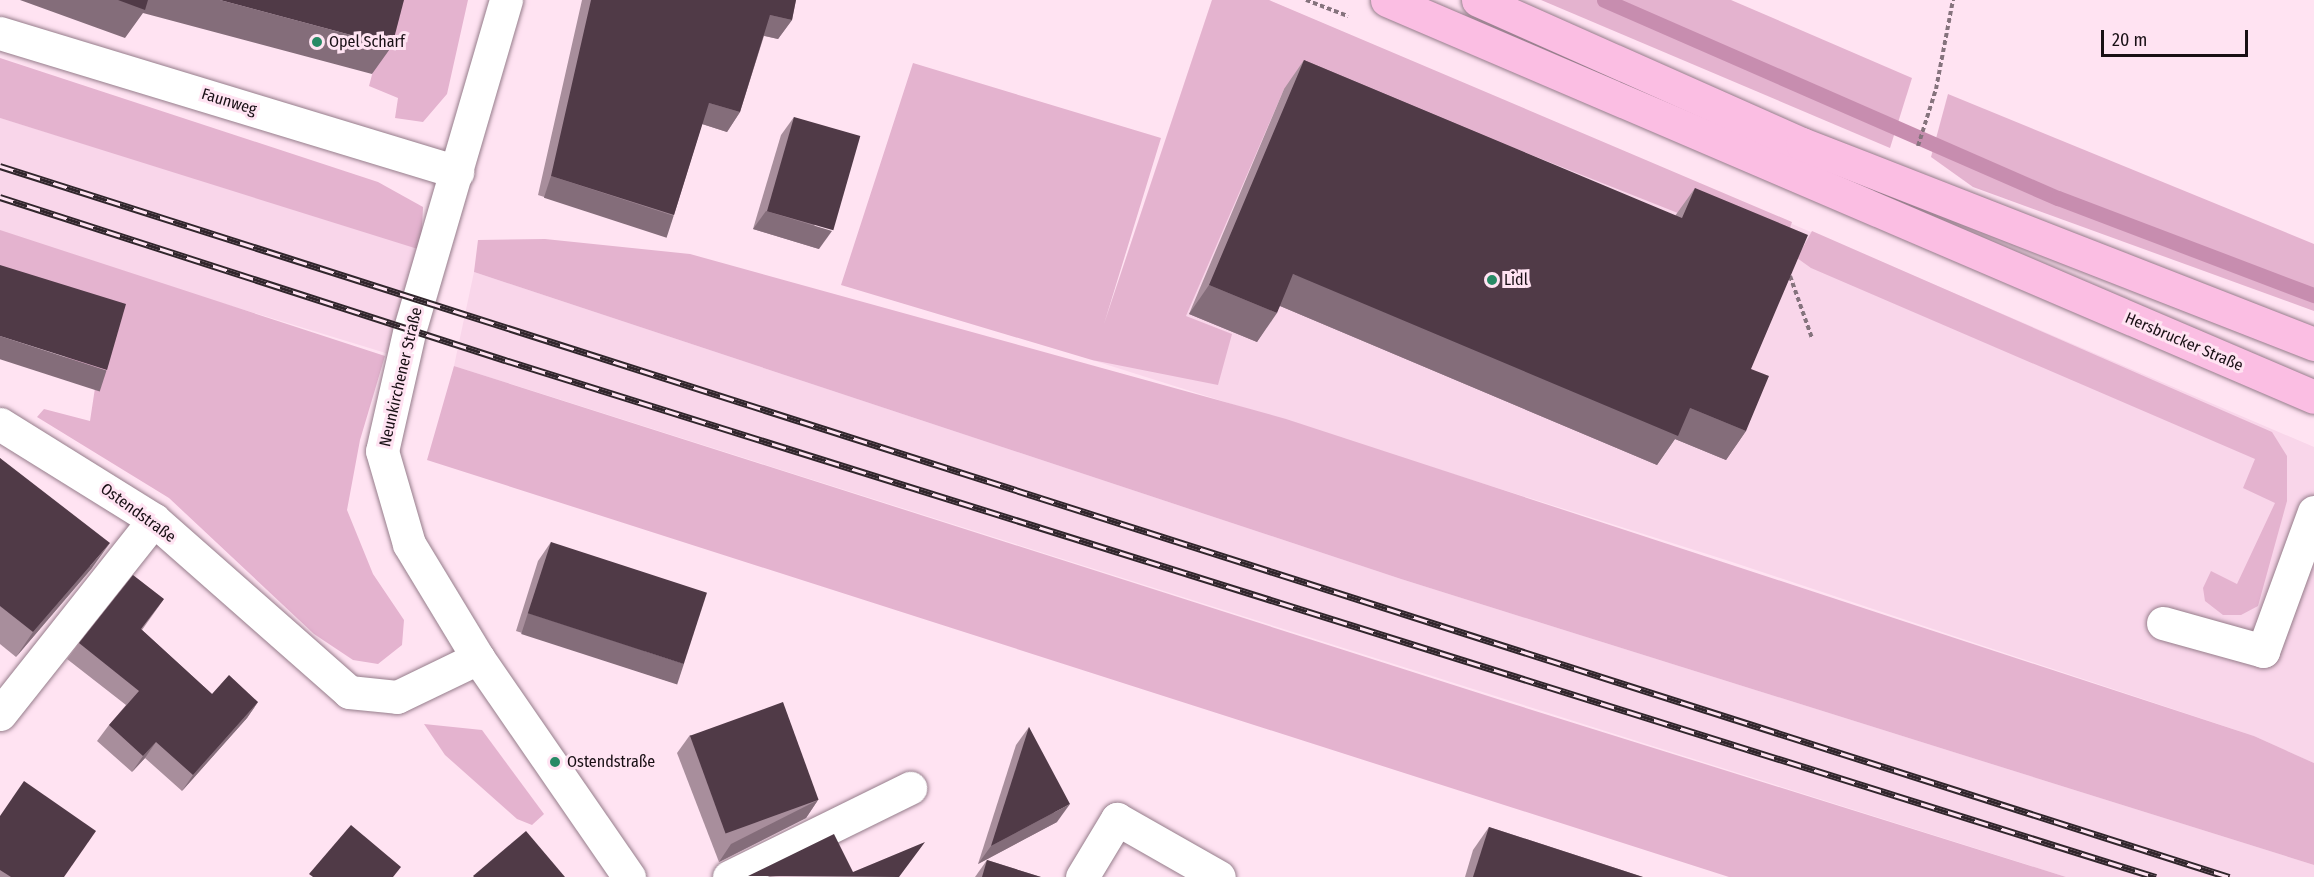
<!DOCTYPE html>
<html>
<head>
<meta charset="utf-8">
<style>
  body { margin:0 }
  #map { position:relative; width:2314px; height:877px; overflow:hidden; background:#ffe3f2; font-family:"Fira Sans Condensed",sans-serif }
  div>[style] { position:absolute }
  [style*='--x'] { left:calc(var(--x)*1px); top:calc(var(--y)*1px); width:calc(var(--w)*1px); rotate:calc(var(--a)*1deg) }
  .built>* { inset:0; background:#f9d6ea; transform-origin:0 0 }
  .green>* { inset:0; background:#e4b3cf }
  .stream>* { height:15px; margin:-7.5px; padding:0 7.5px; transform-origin:7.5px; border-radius:7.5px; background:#c78daf }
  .path>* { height:4px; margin-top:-2px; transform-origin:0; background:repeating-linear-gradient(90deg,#85737d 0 4.5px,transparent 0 7.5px) }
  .roads { filter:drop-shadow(0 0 2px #967d8b) drop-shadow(0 0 2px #967d8b) }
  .minor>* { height:33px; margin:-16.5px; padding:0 16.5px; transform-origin:16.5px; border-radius:16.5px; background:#fff }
  .major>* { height:33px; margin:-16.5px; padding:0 16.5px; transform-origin:16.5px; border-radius:16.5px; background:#fbbee3 }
  .rail>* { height:7px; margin-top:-3.5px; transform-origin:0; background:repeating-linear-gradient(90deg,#ffe3f2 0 14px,#31262c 0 28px); box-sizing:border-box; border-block:2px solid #31262c }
  .wall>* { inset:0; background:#a88e9c }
  .shaded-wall>* { inset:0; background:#846d7a; transform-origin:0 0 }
  .building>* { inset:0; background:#503a47; transform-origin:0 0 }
  .dots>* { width:16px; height:16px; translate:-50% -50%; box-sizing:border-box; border:3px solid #ffe3f2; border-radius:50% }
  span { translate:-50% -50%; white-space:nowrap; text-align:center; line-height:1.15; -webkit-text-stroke:6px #ffe3f2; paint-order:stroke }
  .poi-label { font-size:16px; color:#180f14 }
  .left { translate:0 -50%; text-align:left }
  .street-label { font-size:16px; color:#180f14 }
  .scale { position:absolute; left:2101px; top:30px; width:147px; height:27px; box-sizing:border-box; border:3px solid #180f14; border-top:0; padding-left:8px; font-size:18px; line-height:21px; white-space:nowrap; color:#180f14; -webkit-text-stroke:4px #ffe3f2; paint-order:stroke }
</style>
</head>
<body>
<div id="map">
  <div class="built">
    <div style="clip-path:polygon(1212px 0,1268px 0,2314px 447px,2314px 763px,2254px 736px,1726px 560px,1092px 360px)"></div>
    <div style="left:0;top:118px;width:441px;height:112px;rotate:17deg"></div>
    <div style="clip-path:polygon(474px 272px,1401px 579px,2314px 865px,2314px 877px,2066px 877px,454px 366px)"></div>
  </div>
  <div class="green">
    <div style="clip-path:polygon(392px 0,468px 0,447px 94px,423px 122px,395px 118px,398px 98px,369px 86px)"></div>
    <div style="clip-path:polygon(1212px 0,1269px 0,1792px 222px,1781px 254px,1476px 133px,1284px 89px,1186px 316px,1232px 334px,1218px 385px,1092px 360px,841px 285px,913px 63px,1161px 138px,1104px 324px)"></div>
    <div style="clip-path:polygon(1541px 0,1731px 0,1912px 78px,1890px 148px)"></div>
    <div style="clip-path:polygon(0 58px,378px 182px,423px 207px,421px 250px,0 118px)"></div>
    <div style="clip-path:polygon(1948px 94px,2314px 244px,2314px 311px,1973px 187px,1931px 157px)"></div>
    <div style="clip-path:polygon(0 230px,385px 356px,360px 440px,347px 510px,373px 574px,404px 620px,402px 645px,378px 664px,353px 660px,314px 634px,169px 498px,37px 417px,44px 409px,90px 421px,95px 388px,0 287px)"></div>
    <div style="clip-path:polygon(1812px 231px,2272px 432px,2287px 456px,2287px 501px,2258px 606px,2241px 615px,2223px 615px,2205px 601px,2203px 588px,2211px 571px,2237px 584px,2275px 503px,2243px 488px,2255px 459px,1811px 268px,1797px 258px)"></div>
    <div style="clip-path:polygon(545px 239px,690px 254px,1286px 419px,2254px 736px,2314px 763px,2314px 865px,1401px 579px,474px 272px,478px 240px)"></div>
    <div style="clip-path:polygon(454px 366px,1510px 703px,2066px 877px,1729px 877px,427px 460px)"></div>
    <div style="clip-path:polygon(424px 724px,482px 730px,544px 814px,532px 825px,517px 819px,445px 755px)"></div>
  </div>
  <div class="stream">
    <div style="--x:1604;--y:0;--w:495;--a:23.6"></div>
    <div style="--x:2058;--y:198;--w:274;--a:20.8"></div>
  </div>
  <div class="path">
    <div style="--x:1306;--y:0;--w:45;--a:20.9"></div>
    <div style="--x:1918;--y:146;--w:60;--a:-72.5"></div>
    <div style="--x:1936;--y:89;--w:91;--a:-79.2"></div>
    <div style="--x:1790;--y:276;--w:66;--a:70.5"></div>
  </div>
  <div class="roads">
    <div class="minor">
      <div style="--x:506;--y:0;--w:342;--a:106.3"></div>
      <div style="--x:410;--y:328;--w:126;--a:102.8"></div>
      <div style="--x:382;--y:451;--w:97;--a:73.8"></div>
      <div style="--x:409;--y:544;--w:133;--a:58.8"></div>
      <div style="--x:478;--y:658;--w:266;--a:55.4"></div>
      <div style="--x:0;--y:33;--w:478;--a:16.9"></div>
      <div style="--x:0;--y:424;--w:181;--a:31.9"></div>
      <div style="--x:154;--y:520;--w:260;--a:41.4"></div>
      <div style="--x:349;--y:692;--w:48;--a:5.9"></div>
      <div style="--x:397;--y:697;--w:90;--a:-25.7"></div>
      <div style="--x:2163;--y:623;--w:104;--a:15.6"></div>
      <div style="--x:2263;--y:651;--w:148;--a:-69.9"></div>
      <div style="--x:0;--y:714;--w:248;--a:-51.6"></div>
      <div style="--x:729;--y:877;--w:202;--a:-26.2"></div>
      <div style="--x:1082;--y:877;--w:68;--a:-58.9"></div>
      <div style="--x:1117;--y:819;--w:117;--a:29.6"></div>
    </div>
    <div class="major">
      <div style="--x:1387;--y:0;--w:1008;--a:23.18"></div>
      <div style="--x:1478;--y:0;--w:355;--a:24"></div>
      <div style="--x:1802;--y:144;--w:550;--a:21.34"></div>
    </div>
  </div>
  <div class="rail">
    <div style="--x:0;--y:166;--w:2340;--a:17.69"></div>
    <div style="--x:0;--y:197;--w:531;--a:17.89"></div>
    <div style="--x:505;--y:360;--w:1730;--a:17.39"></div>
  </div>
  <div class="wall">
    <div style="clip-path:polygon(582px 0,796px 0,792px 20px,778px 39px,764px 36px,740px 112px,727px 132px,702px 124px,674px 215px,660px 234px,538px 195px)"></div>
    <div style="clip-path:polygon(1304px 60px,1675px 216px,1695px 188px,1751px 369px,1746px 431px,1726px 460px,1675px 439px,1657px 465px,1280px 306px,1257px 342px,1189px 314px,1284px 89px)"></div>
    <div style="clip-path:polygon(794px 117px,819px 249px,753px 229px,781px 135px)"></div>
    <div style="clip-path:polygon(0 458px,92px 568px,16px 657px,0 644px)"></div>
    <div style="clip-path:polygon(551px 542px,671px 682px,516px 631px,538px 561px)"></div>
    <div style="clip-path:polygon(164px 599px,142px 630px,212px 694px,258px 702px,247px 718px,182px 791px,145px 758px,132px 772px,97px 741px,109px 725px,126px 705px,67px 659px,79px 643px)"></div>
    <div style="clip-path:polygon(1029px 727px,1057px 822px,978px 864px,1016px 745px)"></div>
    <div style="clip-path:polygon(690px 735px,818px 800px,806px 818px,719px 862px,677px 753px)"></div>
    <div style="clip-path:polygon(0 816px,64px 877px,0 877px)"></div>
    <div style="clip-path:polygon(1489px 827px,1643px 877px,1465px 877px,1473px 850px)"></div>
    <div style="clip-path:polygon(987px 860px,1041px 877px,975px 877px)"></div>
  </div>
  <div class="shaded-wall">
    <div style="clip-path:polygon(20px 0,220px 0,392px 46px,372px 74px,143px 13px,125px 38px)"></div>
    <div style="clip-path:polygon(770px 15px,792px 20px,778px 39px,757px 34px)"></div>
    <div style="clip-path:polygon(709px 103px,740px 112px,727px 132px,696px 122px)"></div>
    <div style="left:551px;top:176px;width:129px;height:23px;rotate:18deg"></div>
    <div style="clip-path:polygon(766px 211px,832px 231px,819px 249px,753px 229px)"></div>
    <div style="clip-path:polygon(1293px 274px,1690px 408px,1746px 431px,1726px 460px,1675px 439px,1657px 465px,1273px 303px)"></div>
    <div style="clip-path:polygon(1209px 285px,1277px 313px,1257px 342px,1189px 314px)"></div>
    <div style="left:0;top:336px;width:112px;height:22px;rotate:18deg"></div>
    <div style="clip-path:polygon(110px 543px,92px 568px,16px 657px,33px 632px)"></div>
    <div style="left:528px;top:613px;width:164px;height:22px;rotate:18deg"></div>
    <div style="clip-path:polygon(258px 702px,247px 718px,182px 791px,193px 775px)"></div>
    <div style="clip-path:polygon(156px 742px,145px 758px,132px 772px,143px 756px)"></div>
    <div style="clip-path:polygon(818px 800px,806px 818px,719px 862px,731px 844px)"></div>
    <div style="clip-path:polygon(1070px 804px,1057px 822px,978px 864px,991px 846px)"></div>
  </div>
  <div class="building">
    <div style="clip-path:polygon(118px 0,148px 0,145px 10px)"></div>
    <div style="clip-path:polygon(220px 0,404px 0,392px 46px)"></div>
    <div style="clip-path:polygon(591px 0,796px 0,792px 20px,770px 15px,740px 112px,709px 103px,674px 215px,551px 176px)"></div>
    <div style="clip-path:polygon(1304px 60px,1682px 218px,1695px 188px,1808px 235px,1751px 369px,1769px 376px,1746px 431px,1690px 408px,1678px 436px,1293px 274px,1277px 313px,1209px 285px)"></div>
    <div style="left:794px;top:117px;width:69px;height:98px;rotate:16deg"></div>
    <div style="clip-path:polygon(0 265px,126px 304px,107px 370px,0 336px)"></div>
    <div style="clip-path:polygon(0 458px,110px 543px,33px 632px,0 606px)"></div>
    <div style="left:551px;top:542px;width:164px;height:75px;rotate:18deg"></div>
    <div style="clip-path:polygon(133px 575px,164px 599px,141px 629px,212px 694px,229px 675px,258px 702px,193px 775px,156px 742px,143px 756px,109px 725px,139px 691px,79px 643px)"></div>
    <div style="left:783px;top:702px;width:104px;height:99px;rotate:70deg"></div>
    <div style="clip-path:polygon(1029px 727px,1070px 804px,991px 846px)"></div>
    <div style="clip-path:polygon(24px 781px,96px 831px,64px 877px,11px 877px,0 870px,0 816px)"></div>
    <div style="clip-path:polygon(351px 825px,401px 867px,393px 877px,313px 877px,309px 874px)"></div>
    <div style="clip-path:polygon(1489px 827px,1643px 877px,1473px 877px)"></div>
    <div style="clip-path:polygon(526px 831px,565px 877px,474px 877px,473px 876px)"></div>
    <div style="clip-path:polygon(834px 834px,853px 872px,925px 842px,899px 877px,748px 876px)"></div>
    <div style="clip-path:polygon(987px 860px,1041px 877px,982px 877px)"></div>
  </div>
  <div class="dots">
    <div style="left:317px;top:42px;background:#278a65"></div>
    <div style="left:1492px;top:280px;background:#278a65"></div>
    <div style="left:555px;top:762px;background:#278a65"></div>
  </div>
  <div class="poi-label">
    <span class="left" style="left:329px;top:42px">Opel Scharf</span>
    <span class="left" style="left:1504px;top:280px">Lidl</span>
    <span class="left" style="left:567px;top:762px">Ostendstraße</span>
  </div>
  <div class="street-label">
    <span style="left:229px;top:102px;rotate:17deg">Faunweg</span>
    <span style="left:2184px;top:342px;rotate:23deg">Hersbrucker Straße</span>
    <span style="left:401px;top:377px;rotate:-77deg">Neunkirchener Straße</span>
    <span style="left:138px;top:513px;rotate:36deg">Ostendstraße</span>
  </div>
  <div class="scale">20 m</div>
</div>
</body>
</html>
